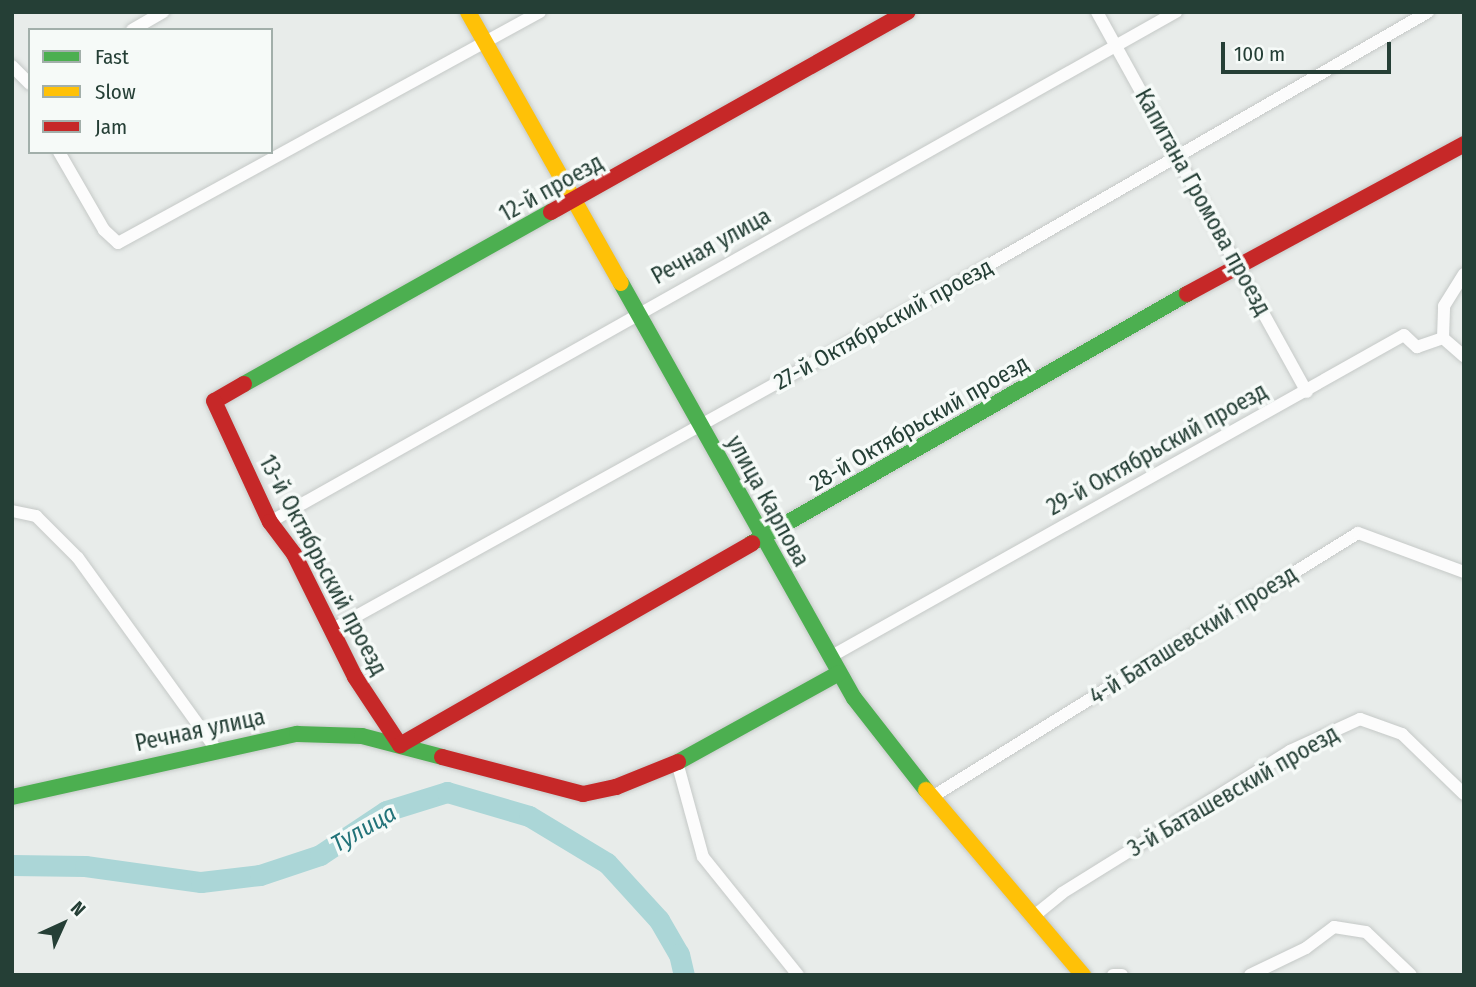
<!DOCTYPE html>
<html>
<head>
<meta charset="utf-8">
<style>
  body { margin:0 }
  #map { position:relative; width:1476px; height:987px; overflow:hidden; background:#e8ecea; font-family:"Fira Sans Condensed",sans-serif }
  div>[style] { position:absolute }
  [style*='--x'] { left:calc(var(--x)*1px); top:calc(var(--y)*1px); width:calc(var(--w)*1px); rotate:calc(var(--a)*1deg) }
  .river>* { height:21px; margin:-10.5px; padding:0 10.5px; transform-origin:10.5px; border-radius:10.5px; background:#abd6d7 }
  .roads { filter:drop-shadow(0 0 2px #c5c9c7) drop-shadow(0 0 2px #c5c9c7) }
  .street>* { height:12px; margin:-6px; padding:0 6px; transform-origin:6px; border-radius:6px; background:#fcfcfc }
  .fast>* { height:16px; margin:-8px; padding:0 8px; transform-origin:8px; border-radius:8px; background:#4caf50 }
  .slow>* { height:16px; margin:-8px; padding:0 8px; transform-origin:8px; border-radius:8px; background:#ffc107 }
  .jam>* { height:16px; margin:-8px; padding:0 8px; transform-origin:8px; border-radius:8px; background:#c62828 }
  span { translate:-50% -50%; white-space:nowrap; text-align:center; line-height:1.15; -webkit-text-stroke:7px #f6faf8; paint-order:stroke }
  .street-label { font-size:23px; color:#253f36 }
  .water-label { font-size:24px; color:#227379; font-style:italic }
  .frame { position:absolute; inset:0; border:14px solid #253f36; pointer-events:none }
  .legend { position:absolute; left:28px; top:28px; width:245px; height:126px; box-sizing:border-box; background:#f6faf8; border:2px solid #a2afaa; margin:0; padding:9px 12px; list-style:none; font-size:21px; color:#253f36 }
  .legend li { display:flex; align-items:center; gap:14px; height:35px }
  .legend b { width:35px; border:2px solid #a2afaa }
  .north { position:absolute; left:28px; top:889px; width:70px; height:70px; -webkit-text-stroke:5px #f6faf8; paint-order:stroke; rotate:45deg; font-size:19px; font-weight:700; line-height:28px; text-align:center; color:#253f36 }
  .north::after { content:''; display:block; margin:auto; width:24px; height:32px; background:#253f36; clip-path:polygon(50% 0,100% 100%,50% 72%,0 100%) }
  .scale { position:absolute; left:1221px; top:42px; width:170px; height:32px; box-sizing:border-box; border:4px solid #253f36; border-top:0; padding-left:9px; font-size:21px; line-height:24px; white-space:nowrap; color:#253f36; -webkit-text-stroke:5px #f6faf8; paint-order:stroke }
</style>
</head>
<body>
<div id="map">
  <div class="river">
    <div style="--x:12;--y:865;--w:73;--a:0.8"></div>
    <div style="--x:85;--y:866;--w:117;--a:7.9"></div>
    <div style="--x:201;--y:882;--w:59;--a:-6.8"></div>
    <div style="--x:260;--y:875;--w:63;--a:-18.4"></div>
    <div style="--x:320;--y:855;--w:79;--a:-33.7"></div>
    <div style="--x:386;--y:811;--w:64;--a:-17.3"></div>
    <div style="--x:447;--y:792;--w:85;--a:16.3"></div>
    <div style="--x:529;--y:816;--w:91;--a:31.1"></div>
    <div style="--x:607;--y:863;--w:77;--a:47.6"></div>
    <div style="--x:659;--y:920;--w:39;--a:60"></div>
    <div style="--x:679;--y:954;--w:22;--a:77"></div>
  </div>
  <div class="roads">
    <div class="street">
      <div style="--x:1097;--y:12;--w:434;--a:61.1"></div>
      <div style="--x:132;--y:30;--w:36;--a:-30"></div>
      <div style="--x:12;--y:66;--w:25;--a:45"></div>
      <div style="--x:59;--y:152;--w:90;--a:60"></div>
      <div style="--x:104;--y:230;--w:19;--a:43"></div>
      <div style="--x:118;--y:243;--w:481;--a:-28.7"></div>
      <div style="--x:1443;--y:338;--w:32;--a:-88"></div>
      <div style="--x:1444;--y:306;--w:38;--a:-58"></div>
      <div style="--x:1443;--y:338;--w:28;--a:41"></div>
      <div style="--x:12;--y:511;--w:25;--a:12"></div>
      <div style="--x:36;--y:516;--w:59;--a:45"></div>
      <div style="--x:78;--y:558;--w:236;--a:54.2"></div>
      <div style="--x:270;--y:522;--w:1040;--a:-29.38"></div>
      <div style="--x:333;--y:629;--w:724;--a:-29.01"></div>
      <div style="--x:966;--y:278;--w:533;--a:-29.93"></div>
      <div style="--x:830;--y:657;--w:658;--a:-29.29"></div>
      <div style="--x:1404;--y:335;--w:18;--a:43"></div>
      <div style="--x:1417;--y:347;--w:28;--a:-19"></div>
      <div style="--x:677;--y:762;--w:98;--a:74.7"></div>
      <div style="--x:703;--y:857;--w:151;--a:51.2"></div>
      <div style="--x:932;--y:797;--w:501;--a:-31.79"></div>
      <div style="--x:1358;--y:533;--w:113;--a:20.2"></div>
      <div style="--x:1034;--y:916;--w:36;--a:-39"></div>
      <div style="--x:1062;--y:893;--w:269;--a:-31.9"></div>
      <div style="--x:1290;--y:751;--w:77;--a:-24.6"></div>
      <div style="--x:1360;--y:719;--w:45;--a:19.7"></div>
      <div style="--x:1402;--y:734;--w:86;--a:44.1"></div>
      <div style="--x:1113;--y:975;--w:9;--a:0"></div>
      <div style="--x:1250;--y:975;--w:62;--a:-25.7"></div>
      <div style="--x:1306;--y:948;--w:35;--a:-37"></div>
      <div style="--x:1334;--y:927;--w:32;--a:9"></div>
      <div style="--x:1366;--y:932;--w:62;--a:43.7"></div>
    </div>
    <div class="fast">
      <div style="--x:621;--y:283;--w:476;--a:60.7"></div>
      <div style="--x:854;--y:698;--w:117;--a:52"></div>
      <div style="--x:244;--y:384;--w:352;--a:-29.3"></div>
      <div style="--x:752;--y:543;--w:501;--a:-29.79"></div>
      <div style="--x:678;--y:762;--w:184;--a:-28.9"></div>
      <div style="--x:12;--y:797;--w:292;--a:-12.5"></div>
      <div style="--x:297;--y:734;--w:65;--a:1.8"></div>
      <div style="--x:362;--y:736;--w:83;--a:14.7"></div>
    </div>
    <div class="slow">
      <div style="--x:468;--y:12;--w:311;--a:60.6"></div>
      <div style="--x:926;--y:790;--w:243;--a:49.7"></div>
    </div>
    <div class="jam">
      <div style="--x:551;--y:212;--w:409;--a:-29.3"></div>
      <div style="--x:1187;--y:294;--w:315;--a:-28.4"></div>
      <div style="--x:244;--y:384;--w:34;--a:150"></div>
      <div style="--x:214;--y:401;--w:133;--a:65.2"></div>
      <div style="--x:270;--y:522;--w:40;--a:53"></div>
      <div style="--x:294;--y:554;--w:137;--a:63.6"></div>
      <div style="--x:355;--y:677;--w:82;--a:56.5"></div>
      <div style="--x:400;--y:745;--w:406;--a:-29.8"></div>
      <div style="--x:442;--y:757;--w:146;--a:14.7"></div>
      <div style="--x:583;--y:794;--w:34;--a:-12"></div>
      <div style="--x:616;--y:787;--w:67;--a:-22"></div>
    </div>
  </div>
  <div class="street-label">
    <span style="left:551px;top:188px;rotate:-29deg">12-й проезд</span>
    <span style="left:1203px;top:202px;rotate:61deg">Капитана Громова проезд</span>
    <span style="left:711px;top:246px;rotate:-29deg">Речная улица</span>
    <span style="left:883px;top:324px;rotate:-29deg">27-й Октябрьский проезд</span>
    <span style="left:919px;top:423px;rotate:-30deg">28-й Октябрьский проезд</span>
    <span style="left:1157px;top:449px;rotate:-29deg">29-й Октябрьский проезд</span>
    <span style="left:768px;top:501px;rotate:61deg">улица Карпова</span>
    <span style="left:323px;top:565px;rotate:62deg">13-й Октябрьский проезд</span>
    <span style="left:1193px;top:635px;rotate:-32deg">4-й Баташевский проезд</span>
    <span style="left:200px;top:730px;rotate:-12deg">Речная улица</span>
    <span style="left:1233px;top:791px;rotate:-30deg">3-й Баташевский проезд</span>
  </div>
  <div class="water-label">
    <span style="left:364px;top:829px;rotate:-30deg">Тулица</span>
  </div>
  <div class="frame"></div>
  <ul class="legend">
  <li><b style="height:9px;background:#4caf50"></b>Fast</li>
  <li><b style="height:9px;background:#ffc107"></b>Slow</li>
  <li><b style="height:9px;background:#c62828"></b>Jam</li>
  </ul>
  <div class="north">N</div>
  <div class="scale">100 m</div>
</div>
</body>
</html>
